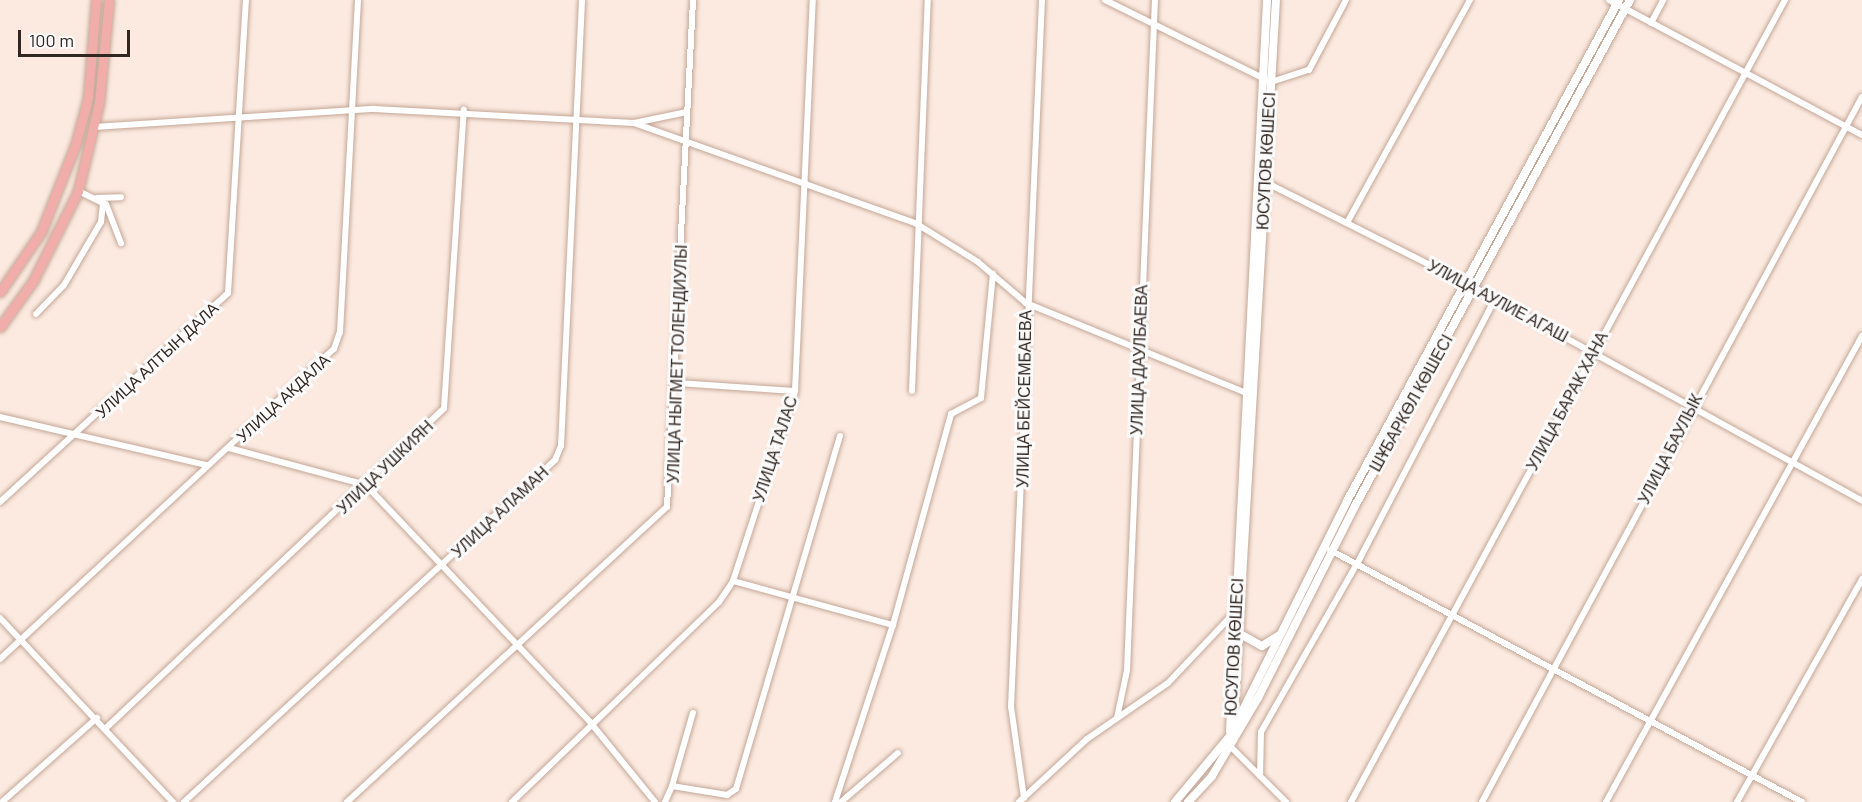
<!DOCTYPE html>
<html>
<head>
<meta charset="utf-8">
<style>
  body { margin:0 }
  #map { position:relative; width:1862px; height:802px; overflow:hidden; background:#fceae0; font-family:Barlow,sans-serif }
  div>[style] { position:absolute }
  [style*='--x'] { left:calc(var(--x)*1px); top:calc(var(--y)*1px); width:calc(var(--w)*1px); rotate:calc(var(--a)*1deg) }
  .roads { filter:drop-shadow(0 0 2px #c3a797) drop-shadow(0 0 2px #c3a797) }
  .street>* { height:6px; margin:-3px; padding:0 3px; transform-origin:3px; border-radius:3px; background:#fff }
  .secondary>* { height:8px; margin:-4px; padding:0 4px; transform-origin:4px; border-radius:4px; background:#fff }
  .primary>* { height:9px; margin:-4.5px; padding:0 4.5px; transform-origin:4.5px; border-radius:4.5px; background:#f0ada9 }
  span { translate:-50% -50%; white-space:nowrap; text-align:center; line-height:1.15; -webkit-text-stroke:6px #fbfbfb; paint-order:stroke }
  .street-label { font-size:16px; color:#312620 }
  .scale { position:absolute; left:18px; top:30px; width:112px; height:27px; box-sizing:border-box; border:3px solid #312620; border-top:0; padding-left:8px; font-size:18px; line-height:21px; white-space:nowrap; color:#312620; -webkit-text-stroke:4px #fbfbfb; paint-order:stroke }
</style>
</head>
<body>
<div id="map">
  <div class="roads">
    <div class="street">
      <div style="--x:1105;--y:0;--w:185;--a:26.3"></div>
      <div style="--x:1271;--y:82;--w:40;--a:-18"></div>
      <div style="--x:1309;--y:70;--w:79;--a:-62.1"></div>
      <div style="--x:1609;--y:0;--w:287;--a:28.1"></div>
      <div style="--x:1651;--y:23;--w:26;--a:-62"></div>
      <div style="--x:634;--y:123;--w:54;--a:-11.7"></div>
      <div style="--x:94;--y:127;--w:281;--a:-3.7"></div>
      <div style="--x:374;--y:109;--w:260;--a:3.1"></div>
      <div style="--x:634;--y:123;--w:300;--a:19.6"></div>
      <div style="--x:917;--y:224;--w:72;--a:31.9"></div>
      <div style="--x:978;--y:262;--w:63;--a:40.5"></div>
      <div style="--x:1026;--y:303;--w:241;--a:22.2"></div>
      <div style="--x:1263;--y:181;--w:227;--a:26.7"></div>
      <div style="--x:1466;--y:283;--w:452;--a:28.8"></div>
      <div style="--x:97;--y:198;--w:24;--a:-2"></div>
      <div style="--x:106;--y:204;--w:42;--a:69"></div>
      <div style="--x:1348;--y:221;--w:252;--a:-61.1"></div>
      <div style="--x:36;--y:314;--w:40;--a:-46"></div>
      <div style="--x:64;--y:285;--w:73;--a:-59.6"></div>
      <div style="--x:101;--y:222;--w:19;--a:-84"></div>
      <div style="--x:103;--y:203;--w:28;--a:-154"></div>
      <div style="--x:677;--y:383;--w:118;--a:3.9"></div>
      <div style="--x:912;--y:391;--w:391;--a:-87.7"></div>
      <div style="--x:0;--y:417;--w:212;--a:13.1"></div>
      <div style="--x:229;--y:448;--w:142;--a:15.1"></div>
      <div style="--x:366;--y:485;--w:326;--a:46.6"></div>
      <div style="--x:590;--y:722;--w:103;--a:50.9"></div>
      <div style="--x:0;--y:502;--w:309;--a:-42.5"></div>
      <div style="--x:228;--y:293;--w:294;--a:-86.5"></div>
      <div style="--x:1330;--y:550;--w:535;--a:28.1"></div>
      <div style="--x:733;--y:581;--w:166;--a:15.4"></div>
      <div style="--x:893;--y:625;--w:219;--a:-74.6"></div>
      <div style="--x:951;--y:414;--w:34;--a:-28"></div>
      <div style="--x:981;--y:398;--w:125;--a:-84.5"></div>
      <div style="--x:0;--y:618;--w:253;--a:46.8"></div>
      <div style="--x:0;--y:659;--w:456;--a:-42.9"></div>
      <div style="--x:334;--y:349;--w:18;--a:-71"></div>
      <div style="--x:340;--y:332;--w:332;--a:-86.9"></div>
      <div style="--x:1117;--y:718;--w:49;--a:-78.2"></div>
      <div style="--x:1127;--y:670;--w:671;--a:-87.61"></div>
      <div style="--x:106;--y:728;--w:465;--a:-43.4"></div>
      <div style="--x:444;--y:408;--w:299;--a:-86.2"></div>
      <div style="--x:1231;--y:747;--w:78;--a:45"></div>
      <div style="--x:1260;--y:776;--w:44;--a:-88.7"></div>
      <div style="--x:1261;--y:732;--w:193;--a:-60.3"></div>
      <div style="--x:1357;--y:564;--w:299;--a:-62.5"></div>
      <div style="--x:672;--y:786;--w:76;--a:-74"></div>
      <div style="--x:1024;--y:798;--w:92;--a:-98.1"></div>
      <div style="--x:1011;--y:707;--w:708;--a:-87.49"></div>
      <div style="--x:2;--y:802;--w:127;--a:-41.5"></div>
      <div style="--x:184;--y:802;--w:505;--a:-42.67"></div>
      <div style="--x:555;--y:460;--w:15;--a:-67"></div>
      <div style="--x:561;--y:446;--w:446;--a:-87.3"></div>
      <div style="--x:347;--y:802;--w:435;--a:-42.7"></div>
      <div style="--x:667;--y:507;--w:508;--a:-87.06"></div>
      <div style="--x:512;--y:802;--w:288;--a:-44"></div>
      <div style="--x:719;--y:602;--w:25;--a:-56"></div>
      <div style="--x:733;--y:581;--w:200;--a:-71.9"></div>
      <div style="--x:795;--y:391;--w:391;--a:-87.4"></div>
      <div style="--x:665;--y:802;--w:17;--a:-66"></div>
      <div style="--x:672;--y:786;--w:56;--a:9.3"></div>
      <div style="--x:727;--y:795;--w:11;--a:-34"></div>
      <div style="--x:736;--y:789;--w:368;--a:-73.6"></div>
      <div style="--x:835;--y:802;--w:186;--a:-71.9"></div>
      <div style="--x:841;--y:802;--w:75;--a:-40.7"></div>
      <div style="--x:1019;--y:802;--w:93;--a:-42.8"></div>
      <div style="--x:1087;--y:739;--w:98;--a:-34.7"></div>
      <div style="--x:1168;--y:683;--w:96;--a:-46.7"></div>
      <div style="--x:1351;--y:802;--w:912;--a:-61.58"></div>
      <div style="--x:1482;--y:802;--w:801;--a:-61.68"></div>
      <div style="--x:1606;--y:802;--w:532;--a:-61.22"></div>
      <div style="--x:1737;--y:802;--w:256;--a:-60.7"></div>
    </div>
    <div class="secondary">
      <div style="--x:1242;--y:635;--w:23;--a:29"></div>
      <div style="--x:1262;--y:646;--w:19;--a:-32"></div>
      <div style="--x:1234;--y:715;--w:716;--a:-86.64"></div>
      <div style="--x:1230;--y:731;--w:732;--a:-87.1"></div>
      <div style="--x:1175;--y:802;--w:86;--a:-50.2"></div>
      <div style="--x:1230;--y:736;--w:263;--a:-63.5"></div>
      <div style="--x:1347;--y:501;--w:570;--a:-61.5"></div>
      <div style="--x:1188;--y:802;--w:35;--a:-47"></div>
      <div style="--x:1212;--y:776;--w:91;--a:-59.5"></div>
      <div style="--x:1258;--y:698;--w:215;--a:-63.2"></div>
      <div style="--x:1355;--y:506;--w:576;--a:-61.48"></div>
    </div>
    <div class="primary">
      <div style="--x:0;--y:292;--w:73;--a:-55.7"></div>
      <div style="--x:41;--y:232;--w:96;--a:-68.5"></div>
      <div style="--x:76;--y:143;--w:47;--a:-75.1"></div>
      <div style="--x:88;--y:98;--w:98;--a:-85.3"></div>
      <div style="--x:0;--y:327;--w:57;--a:-54.3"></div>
      <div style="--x:33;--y:281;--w:101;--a:-63.4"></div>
      <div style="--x:78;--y:191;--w:90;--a:-76.6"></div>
      <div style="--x:99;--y:103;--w:103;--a:-84.5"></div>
    </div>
  </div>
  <div class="street-label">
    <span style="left:1266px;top:161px;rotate:-87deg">ЮСУПОВ КӨШЕСІ</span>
    <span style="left:1498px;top:301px;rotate:28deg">УЛИЦА АУЛИЕ АГАШ</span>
    <span style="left:157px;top:360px;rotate:-43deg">УЛИЦА АЛТЫН ДАЛА</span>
    <span style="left:1139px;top:360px;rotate:-88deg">УЛИЦА ДАУЛБАЕВА</span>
    <span style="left:677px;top:364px;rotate:-88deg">УЛИЦА НЫГМЕТ ТОЛЕНДИУЛЫ</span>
    <span style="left:283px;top:398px;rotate:-43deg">УЛИЦА АКДАЛА</span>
    <span style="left:1024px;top:399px;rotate:-89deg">УЛИЦА БЕЙСЕМБАЕВА</span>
    <span style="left:1567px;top:401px;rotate:-62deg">УЛИЦА БАРАК ХАНА</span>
    <span style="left:1411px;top:403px;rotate:-61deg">ШҰБАРКӨЛ КӨШЕСІ</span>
    <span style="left:775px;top:449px;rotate:-72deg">УЛИЦА ТАЛАС</span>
    <span style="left:1670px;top:449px;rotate:-63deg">УЛИЦА БАУЛЫК</span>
    <span style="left:385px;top:467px;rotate:-44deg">УЛИЦА УШКИЯН</span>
    <span style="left:500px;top:512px;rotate:-43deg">УЛИЦА АЛАМАН</span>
    <span style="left:1234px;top:647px;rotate:-87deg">ЮСУПОВ КӨШЕСІ</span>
  </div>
  <div class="scale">100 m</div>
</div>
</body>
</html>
